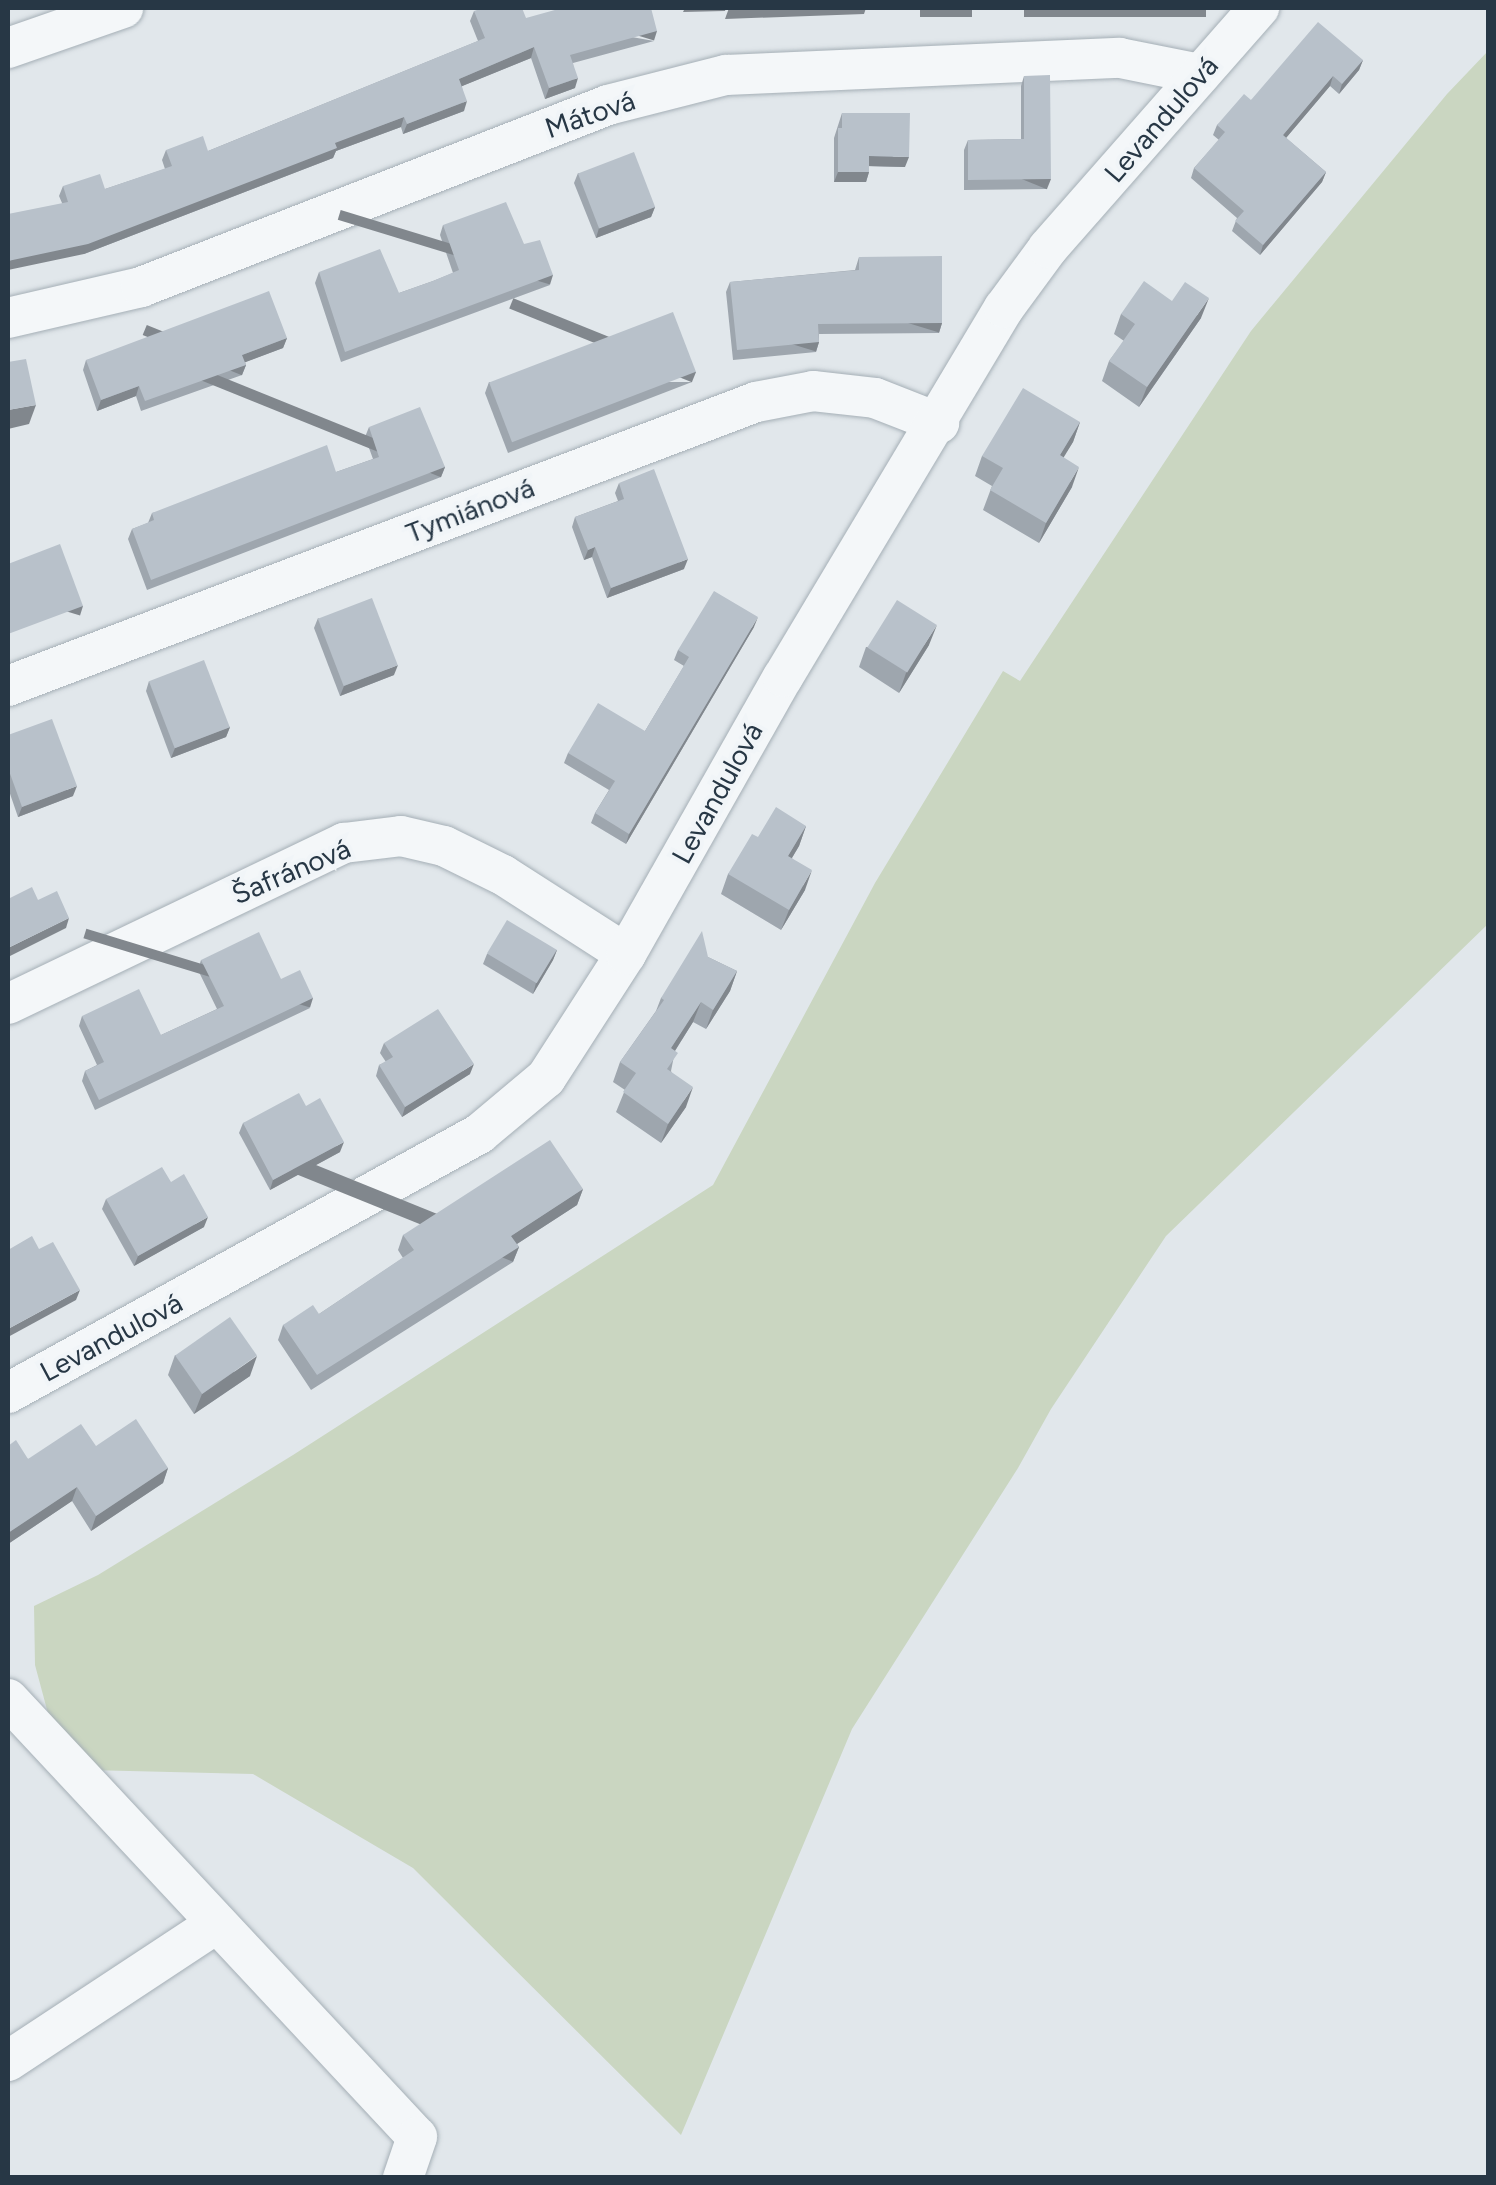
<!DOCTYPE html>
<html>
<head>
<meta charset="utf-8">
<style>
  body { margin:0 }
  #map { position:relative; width:1496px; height:2185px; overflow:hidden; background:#e1e7eb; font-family:Figtree,sans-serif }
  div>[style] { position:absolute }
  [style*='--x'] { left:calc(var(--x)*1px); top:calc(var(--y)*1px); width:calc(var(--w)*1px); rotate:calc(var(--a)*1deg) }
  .green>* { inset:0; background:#cad6c1 }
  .roads { filter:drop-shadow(0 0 2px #a5afb6) drop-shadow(0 0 2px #a5afb6) }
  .street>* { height:40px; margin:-20px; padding:0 20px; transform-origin:20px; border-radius:20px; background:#f4f7f9 }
  .wall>* { inset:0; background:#9ea6ae }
  .shaded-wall>* { inset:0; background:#81878d; transform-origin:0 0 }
  .building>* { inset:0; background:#b8c1ca; transform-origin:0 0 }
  span { translate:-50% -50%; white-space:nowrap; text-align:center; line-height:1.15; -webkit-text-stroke:8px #f1f5f8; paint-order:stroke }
  .street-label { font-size:28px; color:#273745 }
  .frame { position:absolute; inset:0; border:10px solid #273745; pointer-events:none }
</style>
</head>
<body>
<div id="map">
  <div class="green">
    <div style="clip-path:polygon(1488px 51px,1488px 924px,1166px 1236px,1051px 1409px,1018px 1468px,852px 1729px,681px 2135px,413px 1868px,253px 1774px,88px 1770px,53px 1732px,35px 1665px,34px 1606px,98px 1575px,293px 1455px,713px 1185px,875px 883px,1003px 671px,1020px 681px,1251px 331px,1447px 94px)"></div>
  </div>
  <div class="roads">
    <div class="street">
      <div style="--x:8;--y:48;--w:122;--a:-19.2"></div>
      <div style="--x:8;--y:318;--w:137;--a:-13.1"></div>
      <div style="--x:141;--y:287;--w:501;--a:-21.29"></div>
      <div style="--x:608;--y:105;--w:122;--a:-14.3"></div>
      <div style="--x:726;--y:75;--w:394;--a:-2.5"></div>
      <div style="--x:1120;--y:58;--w:82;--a:11.3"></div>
      <div style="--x:8;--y:686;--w:800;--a:-20.79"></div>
      <div style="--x:756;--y:402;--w:58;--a:-10.9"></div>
      <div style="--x:813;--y:391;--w:62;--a:6.4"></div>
      <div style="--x:875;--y:398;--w:69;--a:21.3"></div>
      <div style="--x:8;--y:1004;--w:373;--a:-25.6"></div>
      <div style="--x:344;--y:843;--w:57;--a:-7"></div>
      <div style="--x:401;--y:836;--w:44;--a:13.1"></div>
      <div style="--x:444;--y:846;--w:66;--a:26.2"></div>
      <div style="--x:503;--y:875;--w:146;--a:32.7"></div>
      <div style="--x:8;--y:1393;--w:538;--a:-28.81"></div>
      <div style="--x:479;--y:1134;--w:87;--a:-39.9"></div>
      <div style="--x:546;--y:1078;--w:148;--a:-57.2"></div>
      <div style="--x:626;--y:954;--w:318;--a:-60.5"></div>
      <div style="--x:783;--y:677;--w:430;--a:-59.1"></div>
      <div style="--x:1004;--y:308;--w:74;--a:-53.7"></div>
      <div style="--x:1048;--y:248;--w:320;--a:-48.7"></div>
      <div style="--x:8;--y:1699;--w:599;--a:46.96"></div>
      <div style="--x:417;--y:2137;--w:43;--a:108.9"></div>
      <div style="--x:8;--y:2061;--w:250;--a:-33.4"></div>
    </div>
  </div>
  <div class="wall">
    <div style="clip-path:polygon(474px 11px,526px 18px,654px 41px,573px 63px,575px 88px,545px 99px,531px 58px,462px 86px,464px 111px,403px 134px,401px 127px,336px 151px,333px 158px,84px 254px,59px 196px,63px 186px,105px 189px,165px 169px,162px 160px,166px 150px,208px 151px,478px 41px,470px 21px)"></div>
    <div style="clip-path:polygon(1363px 60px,1359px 70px,1339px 94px,1330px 86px,1286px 138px,1326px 172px,1322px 182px,1260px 255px,1232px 231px,1237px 218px,1191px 178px,1194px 168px,1219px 140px,1213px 135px,1217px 125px,1251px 100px)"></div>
    <div style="clip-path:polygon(1024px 76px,1047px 189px,964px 190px,964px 150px,968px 140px,1021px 139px,1021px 86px)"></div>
    <div style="clip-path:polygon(842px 113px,905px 167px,869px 166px,869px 172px,866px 182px,834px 182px,834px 138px)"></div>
    <div style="clip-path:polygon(578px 173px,655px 207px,651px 217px,596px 238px,574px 183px)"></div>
    <div style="clip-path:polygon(443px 225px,524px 244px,550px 285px,341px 362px,315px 283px,319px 272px,399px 293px,433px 281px,453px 273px,440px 235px)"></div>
    <div style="clip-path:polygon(859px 257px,942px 323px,939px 333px,819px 334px,819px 342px,816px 352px,733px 360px,726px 292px,730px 282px,855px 270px)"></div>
    <div style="clip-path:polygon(1172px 301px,1201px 318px,1139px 407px,1102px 381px,1109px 361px,1124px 341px,1114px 334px,1121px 314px)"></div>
    <div style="clip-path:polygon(287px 338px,283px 348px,245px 362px,246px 365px,242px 375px,141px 411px,136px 396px,97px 411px,83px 370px,86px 360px)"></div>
    <div style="clip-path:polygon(489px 382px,692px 382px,508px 453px,485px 393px)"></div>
    <div style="clip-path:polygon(1080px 422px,1073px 442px,1063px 457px,1072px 487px,1039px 543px,983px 510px,992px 486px,975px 476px,982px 456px)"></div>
    <div style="clip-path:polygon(369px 427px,445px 467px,441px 477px,147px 590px,128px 539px,132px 529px,148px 523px,152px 513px,336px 472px,373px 459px,365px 437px)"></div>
    <div style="clip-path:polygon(619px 483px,684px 569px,607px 598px,592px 557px,584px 560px,572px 527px,575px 517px,618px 501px,615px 493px)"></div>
    <div style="clip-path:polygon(318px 618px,394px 675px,340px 696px,314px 628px)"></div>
    <div style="clip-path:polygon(754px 627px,626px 844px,591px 823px,595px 813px,609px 790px,564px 763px,568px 753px,645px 731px,684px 666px,674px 660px,678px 650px)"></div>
    <div style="clip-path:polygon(929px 645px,899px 693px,859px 667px,866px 647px)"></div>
    <div style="clip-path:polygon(149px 681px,230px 727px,226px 737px,171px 758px,146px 691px)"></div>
    <div style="clip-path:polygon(8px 735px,73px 796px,18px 817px,8px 788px)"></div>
    <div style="clip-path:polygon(806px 826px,799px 846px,792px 858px,805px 890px,781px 930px,721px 894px,728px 874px,758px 837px)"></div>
    <div style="clip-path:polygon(557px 950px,553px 960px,533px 994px,483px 964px,487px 954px)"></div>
    <div style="clip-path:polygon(708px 957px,737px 971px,730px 991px,706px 1029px,693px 1022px,675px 1051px,671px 1071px,686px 1107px,661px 1143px,616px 1112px,625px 1090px,613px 1082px,620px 1062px,656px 1011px,661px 998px)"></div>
    <div style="clip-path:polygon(201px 960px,281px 979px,310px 1008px,95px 1110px,82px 1081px,85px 1071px,97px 1065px,79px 1026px,82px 1016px,161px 1035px,217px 1009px,198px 970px)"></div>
    <div style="clip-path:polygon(384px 1043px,470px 1074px,402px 1117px,376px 1076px,379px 1065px,386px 1062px,380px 1053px)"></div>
    <div style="clip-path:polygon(306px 1106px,340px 1152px,270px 1190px,239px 1133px,243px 1123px)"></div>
    <div style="clip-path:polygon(583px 1189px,577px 1205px,517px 1244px,519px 1247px,513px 1262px,311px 1390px,278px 1340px,283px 1325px,319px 1314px,403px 1258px,398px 1250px,403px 1235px)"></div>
    <div style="clip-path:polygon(106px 1199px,204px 1227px,134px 1266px,102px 1209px)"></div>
    <div style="clip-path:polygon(175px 1355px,250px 1376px,194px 1414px,168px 1375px)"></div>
    <div style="clip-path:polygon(8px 1446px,28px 1459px,96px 1446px,168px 1468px,163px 1483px,91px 1531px,72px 1501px,8px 1544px)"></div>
  </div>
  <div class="shaded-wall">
    <div style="clip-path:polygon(685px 8px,726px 8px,725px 11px,683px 12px)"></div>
    <div style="clip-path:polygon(729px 8px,866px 8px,864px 14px,725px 19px)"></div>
    <div style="left:920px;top:8px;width:52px;height:9px"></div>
    <div style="left:1024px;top:8px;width:182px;height:9px"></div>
    <div style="left:657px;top:31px;width:10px;height:90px;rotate:107deg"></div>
    <div style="clip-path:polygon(534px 47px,531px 58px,455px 89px,459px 79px)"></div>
    <div style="clip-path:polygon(1363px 60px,1359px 70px,1339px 94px,1342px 84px)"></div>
    <div style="clip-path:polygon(1333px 76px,1330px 86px,1280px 145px,1283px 135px)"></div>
    <div style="clip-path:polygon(578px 78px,575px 88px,545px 99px,549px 88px)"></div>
    <div style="clip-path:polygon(467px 101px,464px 111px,403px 134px,407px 124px)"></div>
    <div style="clip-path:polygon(404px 117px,401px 127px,336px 151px,333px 158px,84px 254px,8px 270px,8px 261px)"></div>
    <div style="clip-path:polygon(869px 156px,909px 157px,905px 167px,865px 166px)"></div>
    <div style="clip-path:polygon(838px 172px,869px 172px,866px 182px,834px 182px)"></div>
    <div style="clip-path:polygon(1326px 172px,1322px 182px,1260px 255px,1263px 245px)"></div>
    <div style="left:1051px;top:179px;width:11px;height:83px;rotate:112deg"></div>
    <div style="clip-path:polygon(655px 207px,651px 217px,596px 238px,599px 228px)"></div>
    <div style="left:553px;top:275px;width:10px;height:222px;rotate:107deg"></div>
    <div style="clip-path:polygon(1209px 298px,1201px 318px,1139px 407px,1147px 387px)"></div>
    <div style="left:942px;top:323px;width:10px;height:124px;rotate:107deg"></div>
    <div style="clip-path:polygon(287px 338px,283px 348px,238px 365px,242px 355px)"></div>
    <div style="left:819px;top:342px;width:10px;height:82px;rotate:107deg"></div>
    <div style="left:246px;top:365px;width:11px;height:107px;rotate:112deg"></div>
    <div style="left:696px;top:372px;width:11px;height:197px;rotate:112deg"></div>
    <div style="clip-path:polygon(139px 386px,136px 396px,97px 411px,101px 400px)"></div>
    <div style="clip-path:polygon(36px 405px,29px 424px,8px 429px,8px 410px)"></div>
    <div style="clip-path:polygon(1080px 422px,1073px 442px,1053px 475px,1060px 455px)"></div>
    <div style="left:445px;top:467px;width:11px;height:315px;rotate:112deg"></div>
    <div style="clip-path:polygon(1079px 467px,1072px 487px,1039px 543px,1046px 523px)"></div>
    <div style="clip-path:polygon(595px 547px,592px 557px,584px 560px,588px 550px)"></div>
    <div style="clip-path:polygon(688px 559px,684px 569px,607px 598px,611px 588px)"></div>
    <div style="left:83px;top:606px;width:10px;height:80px;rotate:107deg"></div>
    <div style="clip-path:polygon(758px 617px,754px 627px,626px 844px,629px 834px)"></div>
    <div style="clip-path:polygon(937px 625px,929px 645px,899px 693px,906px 673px)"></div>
    <div style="clip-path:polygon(398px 665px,394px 675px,340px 696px,344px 686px)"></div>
    <div style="clip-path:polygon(230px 727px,226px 737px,171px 758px,175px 748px)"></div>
    <div style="clip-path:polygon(77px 786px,73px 796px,18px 817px,22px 807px)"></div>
    <div style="clip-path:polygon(806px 826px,799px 846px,781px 876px,788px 856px)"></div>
    <div style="clip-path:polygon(812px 870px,805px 890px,781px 930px,789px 910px)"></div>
    <div style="clip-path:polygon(69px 918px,66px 928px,8px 957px,8px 948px)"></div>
    <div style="clip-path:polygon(557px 950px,553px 960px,533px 994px,536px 983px)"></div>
    <div style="clip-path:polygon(737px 971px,730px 991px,706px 1029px,713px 1010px)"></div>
    <div style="left:313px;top:998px;width:10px;height:237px;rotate:107deg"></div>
    <div style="clip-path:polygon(701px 1002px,693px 1022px,664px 1068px,671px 1048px)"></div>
    <div style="clip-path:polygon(474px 1064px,470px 1074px,402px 1117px,405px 1107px)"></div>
    <div style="clip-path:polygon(693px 1087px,686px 1107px,661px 1143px,668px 1124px)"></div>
    <div style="clip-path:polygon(344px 1142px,340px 1152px,270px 1190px,273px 1180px)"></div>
    <div style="clip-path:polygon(583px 1189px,577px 1205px,506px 1251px,511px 1236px)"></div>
    <div style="clip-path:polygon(208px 1217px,204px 1227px,134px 1266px,138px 1256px)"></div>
    <div style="left:519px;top:1247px;width:16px;height:239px;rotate:112deg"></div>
    <div style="clip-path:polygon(80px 1290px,76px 1300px,8px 1337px,8px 1329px)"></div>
    <div style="clip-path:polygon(257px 1356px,250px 1376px,194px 1414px,202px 1394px)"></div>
    <div style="clip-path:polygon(168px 1468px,163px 1483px,91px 1531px,96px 1516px)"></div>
    <div style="clip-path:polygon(77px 1487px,72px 1501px,8px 1544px,8px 1533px)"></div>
  </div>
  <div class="building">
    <div style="clip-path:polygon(483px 8px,522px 8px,526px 18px,562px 8px,651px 8px,657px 31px,570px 55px,578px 78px,549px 88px,534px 47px,459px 79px,467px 101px,407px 124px,404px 117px,335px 143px,337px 148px,88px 244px,8px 261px,8px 214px,68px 202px,63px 186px,100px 174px,105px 189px,172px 166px,166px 150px,203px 136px,208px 151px,485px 38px,474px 11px)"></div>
    <div style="clip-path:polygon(1318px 22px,1363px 60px,1342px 84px,1333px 76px,1283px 135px,1326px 172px,1263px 245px,1235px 221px,1244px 211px,1194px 168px,1225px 132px,1217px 125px,1244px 94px,1251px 100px)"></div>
    <div style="clip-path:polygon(1050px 75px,1051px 179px,968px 180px,968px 140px,1024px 139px,1024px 76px)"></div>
    <div style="clip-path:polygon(842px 113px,910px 113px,909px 157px,869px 156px,869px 172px,838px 172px,838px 128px,842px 128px)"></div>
    <div style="left:634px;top:152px;width:59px;height:60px;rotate:69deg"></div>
    <div style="clip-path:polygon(506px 202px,524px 244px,540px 240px,553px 275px,345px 352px,319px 272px,380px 249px,399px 293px,433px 281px,459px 270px,443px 225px)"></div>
    <div style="clip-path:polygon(942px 256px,942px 323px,818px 324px,819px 342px,737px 350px,730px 282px,859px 270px,859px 257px)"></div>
    <div style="clip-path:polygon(1144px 281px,1172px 301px,1185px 282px,1209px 298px,1147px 387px,1109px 361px,1135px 324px,1121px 314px)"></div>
    <div style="clip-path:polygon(269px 291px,287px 338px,242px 355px,246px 365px,145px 401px,139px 386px,101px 400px,86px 360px)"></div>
    <div style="left:673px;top:312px;width:64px;height:197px;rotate:69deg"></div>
    <div style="clip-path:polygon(26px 359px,36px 405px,8px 410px,8px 362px)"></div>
    <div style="clip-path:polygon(1023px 388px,1080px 422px,1060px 455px,1079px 467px,1046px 523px,990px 490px,1003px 468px,982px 456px)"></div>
    <div style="clip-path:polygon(420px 407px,445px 467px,151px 580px,132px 529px,154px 520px,152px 513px,327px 445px,336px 472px,379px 457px,369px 427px)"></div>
    <div style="clip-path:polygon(654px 469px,688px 559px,611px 588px,595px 547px,588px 550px,575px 517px,624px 499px,619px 483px)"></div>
    <div style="clip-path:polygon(60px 544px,83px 606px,8px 634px,8px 564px)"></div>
    <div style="clip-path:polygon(714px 591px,758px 617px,629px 834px,595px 813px,615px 781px,568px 753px,598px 703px,645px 731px,689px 657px,678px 650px)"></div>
    <div style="left:372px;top:598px;width:72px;height:58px;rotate:69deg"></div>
    <div style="left:897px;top:600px;width:47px;height:56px;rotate:32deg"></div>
    <div style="left:204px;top:660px;width:72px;height:59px;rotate:69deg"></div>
    <div style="clip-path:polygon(52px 719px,77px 786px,22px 807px,8px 768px,8px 735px)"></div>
    <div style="clip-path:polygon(776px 807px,806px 826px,788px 856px,812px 870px,789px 910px,728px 874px,752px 834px,758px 837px)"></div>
    <div style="clip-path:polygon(32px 887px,38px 900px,57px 891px,69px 918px,8px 948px,8px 899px)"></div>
    <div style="left:507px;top:920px;width:58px;height:39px;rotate:31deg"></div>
    <div style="clip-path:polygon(702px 931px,708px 957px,737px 971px,713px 1010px,701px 1002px,671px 1048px,678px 1053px,667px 1069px,693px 1087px,668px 1124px,623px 1092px,636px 1073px,620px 1062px,664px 1000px,661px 998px)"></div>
    <div style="clip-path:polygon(259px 932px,281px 979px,300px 970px,313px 998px,99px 1100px,85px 1071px,104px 1062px,82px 1016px,139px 989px,161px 1035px,224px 1006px,201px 960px)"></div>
    <div style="clip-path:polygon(438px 1009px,474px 1064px,405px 1107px,379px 1065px,393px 1057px,384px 1043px)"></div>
    <div style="clip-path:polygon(299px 1093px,306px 1106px,320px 1098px,344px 1142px,273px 1180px,243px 1123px)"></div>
    <div style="clip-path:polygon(550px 1140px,583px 1189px,511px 1236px,519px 1247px,317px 1375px,283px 1325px,313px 1305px,319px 1314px,414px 1250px,403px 1235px)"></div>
    <div style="clip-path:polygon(162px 1167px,171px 1182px,184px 1174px,208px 1217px,138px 1256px,106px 1199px)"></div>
    <div style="clip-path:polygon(32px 1236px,39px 1249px,53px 1242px,80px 1290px,8px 1329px,8px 1250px)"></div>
    <div style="left:230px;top:1317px;width:47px;height:67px;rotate:55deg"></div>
    <div style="clip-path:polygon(136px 1419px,168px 1468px,96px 1516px,77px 1487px,8px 1533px,8px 1446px,16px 1440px,28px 1459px,81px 1424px,96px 1446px)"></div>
  </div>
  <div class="street-label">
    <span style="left:590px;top:114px;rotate:-19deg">Mátová</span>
    <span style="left:1161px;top:119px;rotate:-49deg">Levandulová</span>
    <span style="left:470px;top:510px;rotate:-21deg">Tymiánová</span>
    <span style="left:717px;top:793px;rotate:-61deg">Levandulová</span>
    <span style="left:291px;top:871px;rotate:-23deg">Šafránová</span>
    <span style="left:111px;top:1337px;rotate:-28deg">Levandulová</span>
  </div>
  <div class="frame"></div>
</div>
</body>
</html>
